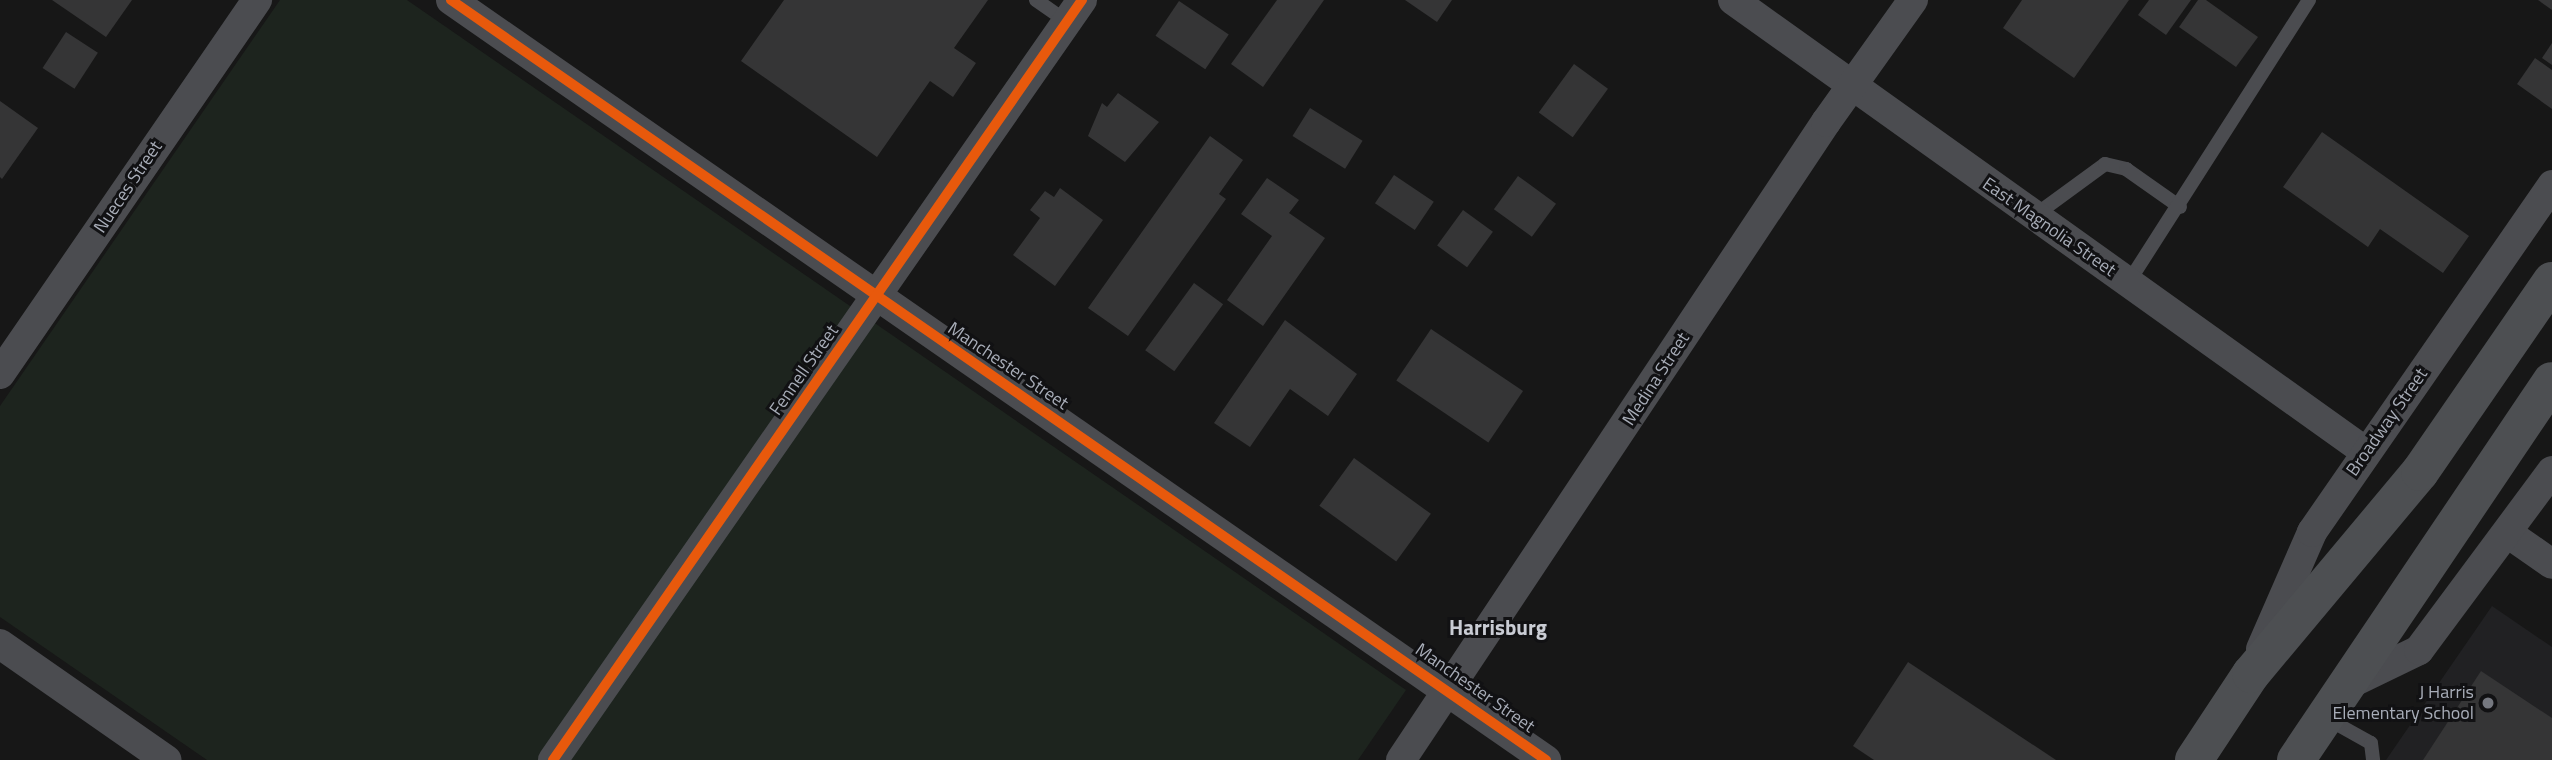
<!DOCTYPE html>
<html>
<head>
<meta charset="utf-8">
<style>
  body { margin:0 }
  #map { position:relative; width:2552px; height:760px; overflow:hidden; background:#171717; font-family:"Titillium Web",sans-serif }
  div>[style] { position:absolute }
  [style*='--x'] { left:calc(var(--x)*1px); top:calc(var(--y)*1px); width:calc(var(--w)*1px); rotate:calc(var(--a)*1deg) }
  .built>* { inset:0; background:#212123 }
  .green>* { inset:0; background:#1d241e }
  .building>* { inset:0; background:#353536; transform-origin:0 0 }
  .lane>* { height:14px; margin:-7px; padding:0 7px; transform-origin:7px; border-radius:7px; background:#4b4c50 }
  .street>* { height:30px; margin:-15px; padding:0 15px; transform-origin:15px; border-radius:15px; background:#4b4c50 }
  .primary>* { height:38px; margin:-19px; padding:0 19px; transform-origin:19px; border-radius:19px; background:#4d4f52 }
  .cycleway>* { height:10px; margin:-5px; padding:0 5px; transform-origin:5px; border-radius:5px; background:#e8590c }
  .dots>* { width:19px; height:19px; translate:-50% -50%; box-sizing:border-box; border:4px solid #111113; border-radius:50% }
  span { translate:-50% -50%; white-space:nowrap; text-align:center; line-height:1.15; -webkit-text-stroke:6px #111113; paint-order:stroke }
  .street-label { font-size:18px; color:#a8adb8 }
  .poi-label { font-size:18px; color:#a8adb8 }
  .right { translate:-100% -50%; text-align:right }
  .quarter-label { font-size:21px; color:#c9ccd4; font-weight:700 }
</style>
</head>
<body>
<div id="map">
  <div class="built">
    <div style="clip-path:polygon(2492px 606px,2552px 647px,2552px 760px,2386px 760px)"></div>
  </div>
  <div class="green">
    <div style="clip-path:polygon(280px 0,407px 0,1406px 690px,1358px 760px,207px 760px,0 617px,0 406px)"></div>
  </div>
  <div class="building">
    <div style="clip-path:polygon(52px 0,132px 0,106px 37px)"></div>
    <div style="clip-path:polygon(784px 0,988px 0,954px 48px,976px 63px,953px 97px,930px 81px,877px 157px,741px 61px)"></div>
    <div style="clip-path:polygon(1277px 0,1324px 0,1263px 87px,1231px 64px)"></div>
    <div style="clip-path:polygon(1405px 0,1452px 0,1437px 22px)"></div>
    <div style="clip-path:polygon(2022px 0,2129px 0,2074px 78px,2003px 28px)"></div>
    <div style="clip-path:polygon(2149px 0,2191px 0,2166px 35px,2138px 15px)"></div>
    <div style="clip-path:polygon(2198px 0,2206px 0,2258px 37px,2236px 67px,2179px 27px)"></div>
    <div style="clip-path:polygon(2538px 0,2552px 0,2552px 10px)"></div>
    <div style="left:1179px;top:1px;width:60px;height:42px;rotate:34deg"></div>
    <div style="left:66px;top:32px;width:38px;height:43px;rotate:33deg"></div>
    <div style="clip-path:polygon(2552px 43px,2552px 65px,2542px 58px)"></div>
    <div style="clip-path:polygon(2535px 58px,2552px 70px,2552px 109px,2517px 84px)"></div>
    <div style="left:1574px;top:64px;width:42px;height:60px;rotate:36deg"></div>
    <div style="clip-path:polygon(1118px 93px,1159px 122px,1125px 162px,1088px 136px,1102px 103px,1107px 107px)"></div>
    <div style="clip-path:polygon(0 101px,38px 128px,2px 179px,0 177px)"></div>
    <div style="left:1310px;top:108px;width:62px;height:33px;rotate:32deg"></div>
    <div style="clip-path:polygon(2322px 132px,2469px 236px,2443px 273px,2380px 229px,2368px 247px,2283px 187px)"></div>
    <div style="clip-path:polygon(1210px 136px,1243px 160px,1219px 194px,1226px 199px,1128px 336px,1088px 308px)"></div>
    <div style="left:1394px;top:175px;width:48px;height:34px;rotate:34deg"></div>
    <div style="left:1518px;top:176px;width:47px;height:41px;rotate:36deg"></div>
    <div style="clip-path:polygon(1267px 178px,1299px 200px,1289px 213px,1325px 238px,1263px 326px,1227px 300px,1272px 236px,1241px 214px)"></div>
    <div style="clip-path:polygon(1060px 188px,1103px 220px,1055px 286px,1013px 255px,1040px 218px,1030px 210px,1045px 191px,1054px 197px)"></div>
    <div style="left:1463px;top:210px;width:37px;height:44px;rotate:36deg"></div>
    <div style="left:1194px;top:283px;width:36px;height:83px;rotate:36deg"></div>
    <div style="clip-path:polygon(1285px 320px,1357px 374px,1328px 416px,1290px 389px,1250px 447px,1214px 423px)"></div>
    <div style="left:1431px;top:329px;width:111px;height:62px;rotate:34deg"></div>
    <div style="left:1354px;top:458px;width:95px;height:59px;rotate:36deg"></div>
    <div style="clip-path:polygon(1908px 662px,2056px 760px,1874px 760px,1853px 746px)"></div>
    <div style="clip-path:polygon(2481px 671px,2552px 718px,2552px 760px,2423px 760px)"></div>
  </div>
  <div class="lane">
    <div style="--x:1036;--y:0;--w:39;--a:35"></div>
    <div style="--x:2034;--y:216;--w:88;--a:-36.2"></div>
    <div style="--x:2105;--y:164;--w:22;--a:13"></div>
    <div style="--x:2126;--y:169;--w:66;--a:35.1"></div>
    <div style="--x:2128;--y:283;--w:336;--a:-57.4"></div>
    <div style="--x:2326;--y:718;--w:51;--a:29.1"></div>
    <div style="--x:2371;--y:743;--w:17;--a:83"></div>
  </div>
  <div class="street">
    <div style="--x:451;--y:0;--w:1333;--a:34.76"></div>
    <div style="--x:1733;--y:0;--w:778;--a:35.53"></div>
    <div style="--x:0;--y:374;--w:454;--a:-55.5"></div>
    <div style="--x:2509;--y:534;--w:52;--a:34.9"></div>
    <div style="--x:0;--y:644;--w:203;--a:34.9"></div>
    <div style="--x:2261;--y:649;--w:128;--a:-66.4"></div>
    <div style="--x:2312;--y:532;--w:422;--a:-55.3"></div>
    <div style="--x:2345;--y:686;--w:82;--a:-25.9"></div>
    <div style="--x:2419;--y:650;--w:223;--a:-53.4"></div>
    <div style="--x:553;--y:760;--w:926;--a:-55.16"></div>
    <div style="--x:1401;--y:760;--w:767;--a:-56.33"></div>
    <div style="--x:1826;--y:122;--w:150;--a:-54.5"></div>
  </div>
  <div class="primary">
    <div style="--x:2194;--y:760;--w:103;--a:-56.5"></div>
    <div style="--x:2251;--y:674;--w:263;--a:-50.1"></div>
    <div style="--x:2420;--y:472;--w:232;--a:-55.4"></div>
    <div style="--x:2296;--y:760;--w:457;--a:-56"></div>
  </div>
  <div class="cycleway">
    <div style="--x:451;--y:0;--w:1333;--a:34.76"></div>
    <div style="--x:553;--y:760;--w:926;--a:-55.16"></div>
  </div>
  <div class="dots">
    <div style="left:2488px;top:703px;background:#757880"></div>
  </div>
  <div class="street-label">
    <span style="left:128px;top:187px;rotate:-56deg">Nueces Street</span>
    <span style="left:2049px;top:227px;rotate:35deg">East Magnolia Street</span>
    <span style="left:1008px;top:366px;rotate:34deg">Manchester Street</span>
    <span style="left:804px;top:370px;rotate:-55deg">Fennell Street</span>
    <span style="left:1656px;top:379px;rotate:-57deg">Medina Street</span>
    <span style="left:2387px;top:422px;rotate:-55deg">Broadway Street</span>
    <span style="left:1475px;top:688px;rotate:35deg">Manchester Street</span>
  </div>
  <div class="poi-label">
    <span class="right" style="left:2474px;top:703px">J Harris<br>Elementary School</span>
  </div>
  <div class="quarter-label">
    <span style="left:1498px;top:627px">Harrisburg</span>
  </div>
</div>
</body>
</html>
